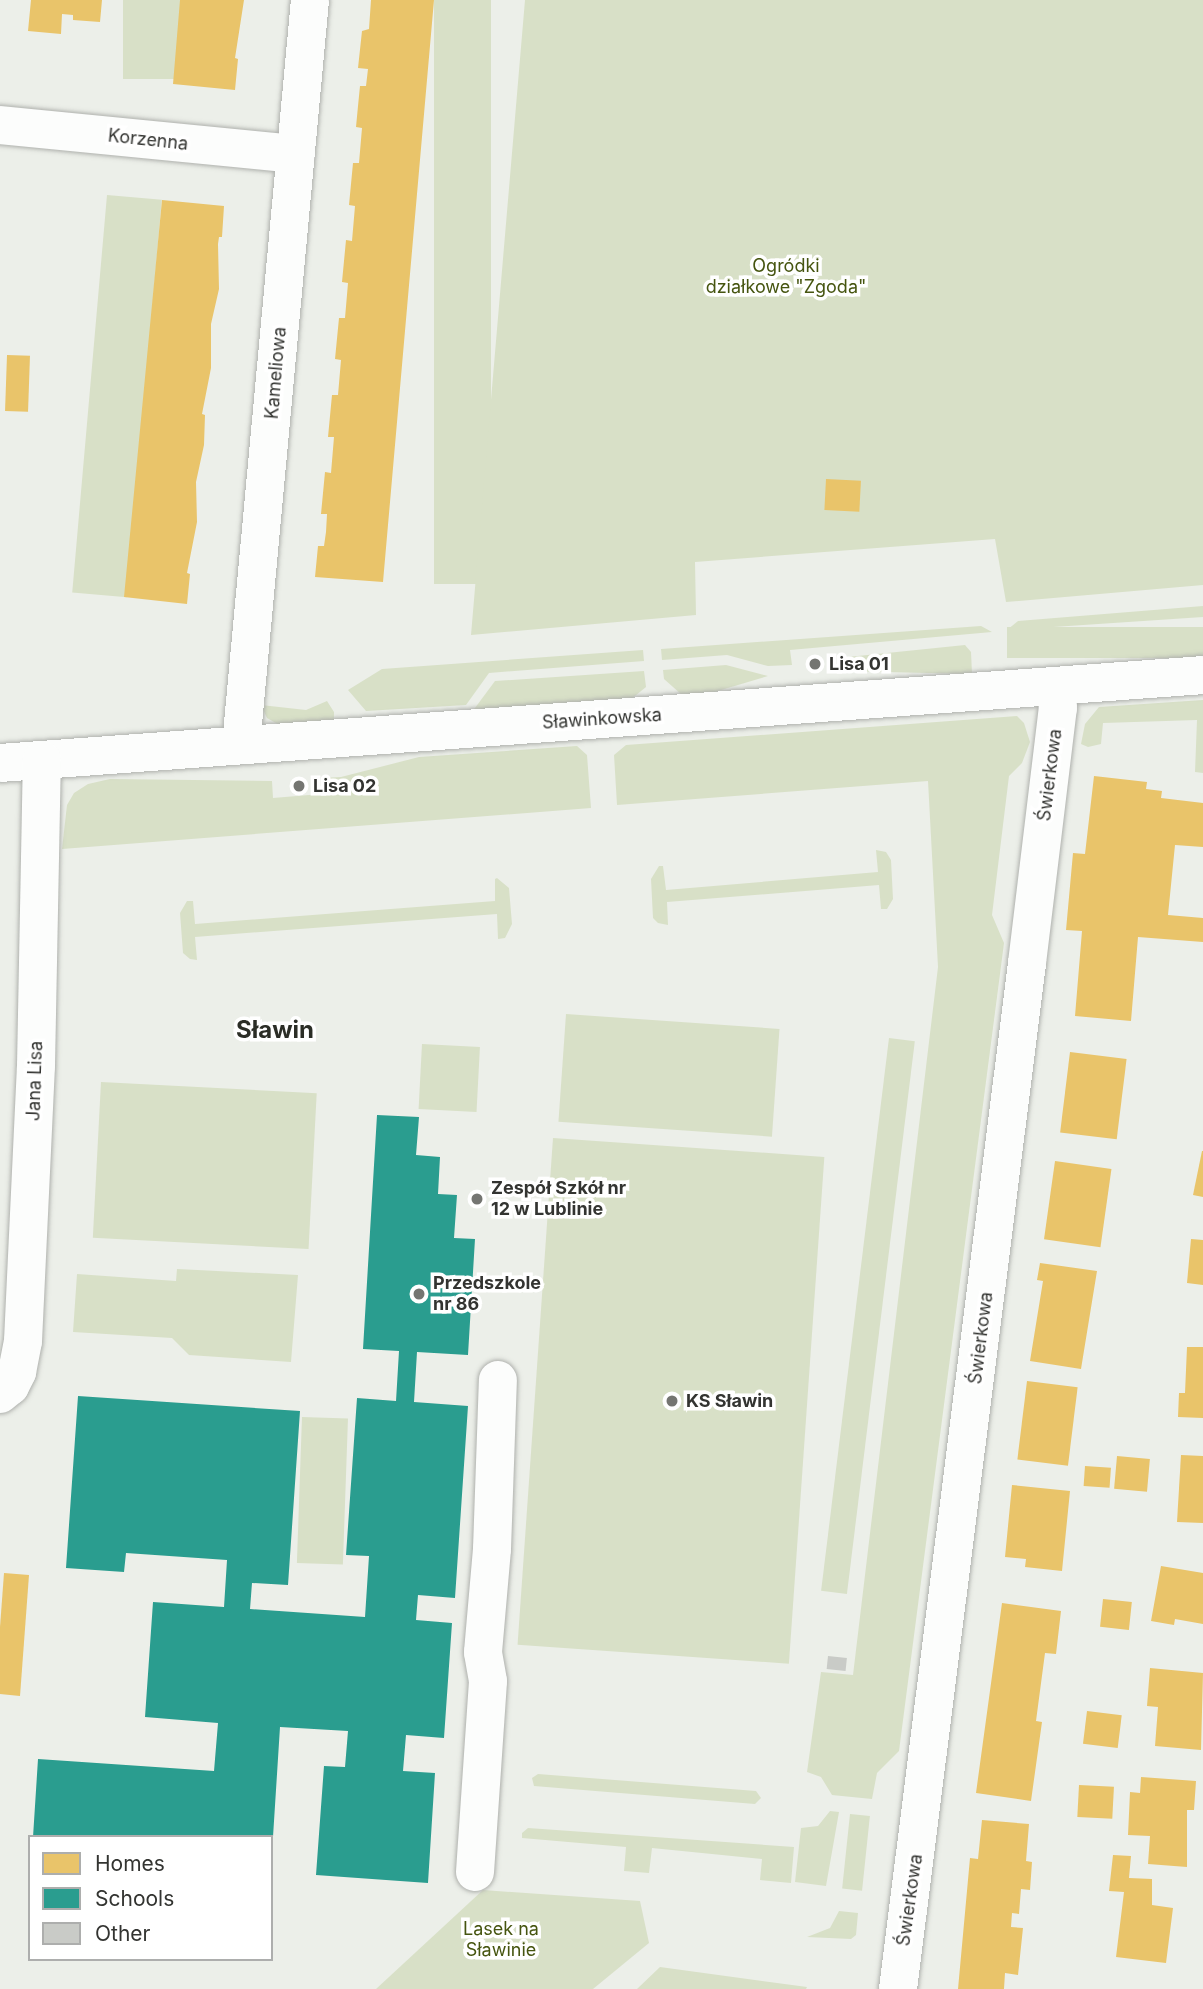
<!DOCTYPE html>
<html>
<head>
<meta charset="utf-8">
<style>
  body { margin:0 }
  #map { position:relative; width:1203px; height:1989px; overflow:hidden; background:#ecefe9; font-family:Inter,sans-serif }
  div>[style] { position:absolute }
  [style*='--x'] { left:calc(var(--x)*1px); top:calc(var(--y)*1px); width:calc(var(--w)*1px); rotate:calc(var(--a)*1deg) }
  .green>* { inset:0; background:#d8e0c7; transform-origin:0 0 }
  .homes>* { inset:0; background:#e9c46a; transform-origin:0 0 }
  .schools>* { inset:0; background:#2a9d8f }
  .building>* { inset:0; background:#c9cbc7; transform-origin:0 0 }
  .roads { filter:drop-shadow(0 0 2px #afb1ad) drop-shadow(0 0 2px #afb1ad) }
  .minor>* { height:38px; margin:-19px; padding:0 19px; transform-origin:19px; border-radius:19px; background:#fcfdfc }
  .dots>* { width:19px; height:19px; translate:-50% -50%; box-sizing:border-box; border:4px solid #fff; border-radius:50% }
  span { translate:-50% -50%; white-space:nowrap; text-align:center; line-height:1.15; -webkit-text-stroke:7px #fff; paint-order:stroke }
  .street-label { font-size:18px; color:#333431 }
  .park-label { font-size:18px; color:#465510 }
  .poi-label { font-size:18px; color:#333431; font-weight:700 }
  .left { translate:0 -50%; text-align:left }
  .district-label { font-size:24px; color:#2b2d26; font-weight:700 }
  .legend { position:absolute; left:28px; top:1835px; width:245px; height:126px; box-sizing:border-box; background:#fff; border:2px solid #adaead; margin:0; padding:9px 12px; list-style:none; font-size:21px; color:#333431 }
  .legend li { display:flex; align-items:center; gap:14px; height:35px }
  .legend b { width:35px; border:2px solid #adaead }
</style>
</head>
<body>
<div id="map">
  <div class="green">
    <div style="left:123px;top:0;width:57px;height:79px"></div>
    <div style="left:434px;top:0;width:57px;height:584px"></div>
    <div style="clip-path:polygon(525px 0,1203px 0,1203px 585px,1006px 602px,995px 539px,695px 562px,696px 615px,471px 635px)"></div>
    <div style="left:107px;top:195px;width:55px;height:399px;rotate:5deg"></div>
    <div style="clip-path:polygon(1203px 606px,1203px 617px,1007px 630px,1018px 621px)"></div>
    <div style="clip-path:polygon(981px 626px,992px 632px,790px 650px,792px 665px,768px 666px,727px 655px,662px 660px,661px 649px)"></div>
    <div style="left:1203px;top:627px;width:31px;height:196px;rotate:90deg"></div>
    <div style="clip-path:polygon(965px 645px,971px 652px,972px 674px,843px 671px,848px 657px)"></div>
    <div style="clip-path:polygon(643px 650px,644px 661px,489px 673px,466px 705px,366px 711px,348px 690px,382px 669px)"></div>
    <div style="clip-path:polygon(726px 665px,768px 676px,701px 696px,682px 695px,664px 679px,663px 670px)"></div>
    <div style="clip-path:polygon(644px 671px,646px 687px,630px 700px,472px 712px,495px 681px)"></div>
    <div style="clip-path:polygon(1203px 700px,1203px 773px,1195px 772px,1197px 720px,1103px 723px,1101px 744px,1088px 747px,1081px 744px,1085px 724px,1099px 707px)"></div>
    <div style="clip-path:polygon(327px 701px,334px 712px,334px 721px,281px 726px,267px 718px,261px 705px,306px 710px)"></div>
    <div style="clip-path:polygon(1017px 716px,1024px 723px,1030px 742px,1022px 763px,1009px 776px,992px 915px,1004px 943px,899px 1751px,877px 1773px,872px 1799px,832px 1795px,821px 1777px,807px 1772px,821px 1672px,853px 1675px,938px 967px,928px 781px,617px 805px,614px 755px,626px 745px)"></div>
    <div style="clip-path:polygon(577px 746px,587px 755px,591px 808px,62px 849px,67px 805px,74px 793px,88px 784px,110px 779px,272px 781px,273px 798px,321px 794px,321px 778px,341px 777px,419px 757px)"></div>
    <div style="clip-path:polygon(876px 850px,886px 852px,891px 860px,893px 899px,887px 909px,881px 909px,879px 885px,667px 902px,668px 925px,658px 923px,653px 918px,651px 879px,659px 866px,663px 866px,666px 890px,878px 872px)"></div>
    <div style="clip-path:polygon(497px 878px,509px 888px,512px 924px,505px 938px,498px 939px,497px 914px,195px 937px,197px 960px,190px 959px,183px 953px,180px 913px,187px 901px,193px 901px,195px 924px,495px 901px,495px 879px)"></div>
    <div style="left:566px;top:1014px;width:214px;height:108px;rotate:4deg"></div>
    <div style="left:889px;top:1038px;width:26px;height:557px;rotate:7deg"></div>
    <div style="left:422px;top:1044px;width:58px;height:65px;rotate:3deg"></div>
    <div style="left:101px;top:1082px;width:216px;height:156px;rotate:3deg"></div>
    <div style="left:553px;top:1138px;width:272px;height:508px;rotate:4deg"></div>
    <div style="clip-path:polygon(177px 1269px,298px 1275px,291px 1362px,189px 1355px,172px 1338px,73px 1332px,77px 1274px,176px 1281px)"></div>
    <div style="left:302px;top:1417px;width:46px;height:146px;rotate:2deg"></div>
    <div style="clip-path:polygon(538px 1774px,756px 1791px,761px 1798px,755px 1804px,534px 1786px,532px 1778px)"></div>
    <div style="clip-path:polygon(830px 1811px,839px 1812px,826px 1886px,795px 1882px,801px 1828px,818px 1826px)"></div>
    <div style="left:850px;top:1814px;width:20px;height:75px;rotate:6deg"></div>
    <div style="clip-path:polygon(528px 1828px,794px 1847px,791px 1883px,760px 1880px,762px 1859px,652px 1848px,649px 1873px,624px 1871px,626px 1847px,522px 1838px,522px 1833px)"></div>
    <div style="clip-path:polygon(483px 1890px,640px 1901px,649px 1943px,593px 1989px,376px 1989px)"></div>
    <div style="clip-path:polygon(839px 1911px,858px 1913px,856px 1935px,851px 1939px,807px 1937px,830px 1928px)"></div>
    <div style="clip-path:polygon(660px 1967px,807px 1987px,806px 1989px,637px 1989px)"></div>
  </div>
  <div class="homes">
    <div style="clip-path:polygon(31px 0,102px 0,100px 22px,73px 20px,73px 15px,62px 14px,61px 34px,28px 31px)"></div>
    <div style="clip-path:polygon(180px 0,244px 0,235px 58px,238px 59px,235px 90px,173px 84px)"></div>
    <div style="clip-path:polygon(371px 0,434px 0,383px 582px,315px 577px,318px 546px,324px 546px,326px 532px,327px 514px,321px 514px,325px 472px,331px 473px,334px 437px,328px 437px,332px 395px,338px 395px,341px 360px,335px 359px,339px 318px,345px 318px,348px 283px,342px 282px,346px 240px,352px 241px,355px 206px,349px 205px,353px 163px,359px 163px,362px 128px,356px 127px,358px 106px,360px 86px,366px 86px,368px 69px,358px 68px,362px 31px,369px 29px)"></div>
    <div style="clip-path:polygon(162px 200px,224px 206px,222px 237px,219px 237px,218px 244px,219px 289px,211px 324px,211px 368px,202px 414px,205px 415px,204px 445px,196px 482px,197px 522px,187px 573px,190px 574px,187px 604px,124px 597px)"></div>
    <div style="left:7px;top:355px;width:23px;height:56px;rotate:2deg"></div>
    <div style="left:826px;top:479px;width:35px;height:31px;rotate:3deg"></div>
    <div style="clip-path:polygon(1094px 776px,1147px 782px,1146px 789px,1162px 791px,1161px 798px,1203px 803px,1203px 847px,1175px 845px,1168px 915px,1203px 918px,1203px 942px,1138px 937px,1131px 1021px,1075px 1016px,1082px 931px,1066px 930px,1073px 853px,1085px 854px)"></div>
    <div style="left:1070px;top:1052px;width:57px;height:81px;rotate:7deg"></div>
    <div style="clip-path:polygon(1202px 1151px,1203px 1151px,1203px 1197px,1193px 1195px)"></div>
    <div style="left:1055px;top:1161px;width:57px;height:79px;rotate:8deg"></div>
    <div style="clip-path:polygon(1191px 1239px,1203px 1240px,1203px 1285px,1187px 1283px)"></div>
    <div style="clip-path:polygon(1040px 1263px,1097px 1271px,1081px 1369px,1030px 1361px,1043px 1281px,1037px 1280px)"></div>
    <div style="clip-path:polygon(1187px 1347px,1203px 1347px,1203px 1418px,1178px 1417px,1179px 1393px,1185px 1393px)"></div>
    <div style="left:1027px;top:1381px;width:51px;height:79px;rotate:7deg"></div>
    <div style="clip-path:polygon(1181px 1455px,1203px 1456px,1203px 1523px,1177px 1522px)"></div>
    <div style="left:1117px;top:1456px;width:33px;height:33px;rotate:5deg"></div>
    <div style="left:1085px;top:1466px;width:26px;height:20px;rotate:4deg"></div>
    <div style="clip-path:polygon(1012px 1485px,1070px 1491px,1062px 1571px,1025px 1567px,1026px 1559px,1005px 1557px)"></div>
    <div style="clip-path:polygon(1161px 1566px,1203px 1573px,1203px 1624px,1175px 1619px,1174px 1625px,1151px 1621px)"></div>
    <div style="clip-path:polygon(4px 1573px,29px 1575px,20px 1696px,0 1694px,0 1627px)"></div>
    <div style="left:1103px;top:1599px;width:29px;height:28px;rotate:6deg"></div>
    <div style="clip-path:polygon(1002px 1603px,1061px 1611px,1056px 1654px,1045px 1653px,1036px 1721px,1042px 1722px,1031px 1801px,976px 1793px)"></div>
    <div style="clip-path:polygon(1150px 1668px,1203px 1673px,1201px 1750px,1155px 1746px,1158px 1707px,1147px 1706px)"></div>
    <div style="left:1087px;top:1711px;width:35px;height:33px;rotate:7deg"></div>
    <div style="clip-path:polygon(1141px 1777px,1196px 1781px,1194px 1810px,1187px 1810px,1187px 1867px,1148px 1864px,1150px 1836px,1128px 1835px,1130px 1792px,1140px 1793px)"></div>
    <div style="left:1079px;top:1785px;width:35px;height:32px;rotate:3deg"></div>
    <div style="clip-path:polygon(982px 1820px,1029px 1824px,1026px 1861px,1032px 1862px,1030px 1890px,1021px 1889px,1019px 1914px,1012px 1913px,1011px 1927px,1023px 1928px,1018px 1975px,1005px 1973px,1004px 1989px,958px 1989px,970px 1858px,978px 1859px)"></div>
    <div style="clip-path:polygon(1113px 1855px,1131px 1856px,1129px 1878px,1152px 1879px,1152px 1905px,1173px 1908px,1166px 1963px,1116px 1957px,1124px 1892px,1109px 1891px)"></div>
  </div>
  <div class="schools">
    <div style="clip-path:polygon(377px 1115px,419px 1117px,416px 1155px,440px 1157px,438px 1194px,457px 1195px,454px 1238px,475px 1239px,468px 1355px,417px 1352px,414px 1402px,468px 1406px,455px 1598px,418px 1595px,416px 1620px,452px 1623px,444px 1738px,406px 1735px,403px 1771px,435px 1773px,428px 1883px,316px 1875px,324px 1766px,345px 1767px,348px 1731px,280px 1727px,273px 1837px,33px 1837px,38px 1759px,214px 1771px,218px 1723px,145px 1717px,153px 1602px,224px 1607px,227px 1560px,126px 1553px,124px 1572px,66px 1568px,78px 1396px,300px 1411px,288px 1585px,252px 1583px,250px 1609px,365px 1617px,369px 1556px,346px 1555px,357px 1398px,396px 1401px,399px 1351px,363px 1349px)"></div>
  </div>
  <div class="building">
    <div style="left:828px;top:1656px;width:19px;height:13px;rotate:6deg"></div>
  </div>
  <div class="roads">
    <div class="minor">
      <div style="--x:0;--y:125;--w:297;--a:5.6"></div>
      <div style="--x:241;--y:745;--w:748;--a:-84.71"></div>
      <div style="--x:0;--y:763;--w:1206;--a:-4.18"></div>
      <div style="--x:0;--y:1394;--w:13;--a:-39"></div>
      <div style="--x:10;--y:1386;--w:16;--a:-63"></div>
      <div style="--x:17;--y:1372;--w:32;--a:-79"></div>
      <div style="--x:23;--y:1341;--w:275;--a:-87.3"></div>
      <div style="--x:36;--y:1066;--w:306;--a:-88.9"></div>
      <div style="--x:475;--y:1872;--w:191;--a:-86.1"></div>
      <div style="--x:488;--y:1681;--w:29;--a:-100"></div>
      <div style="--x:483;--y:1652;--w:103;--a:-85"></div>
      <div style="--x:492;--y:1549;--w:169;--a:-88"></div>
      <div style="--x:898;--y:1989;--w:1034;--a:-82.83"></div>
      <div style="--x:1027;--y:963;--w:257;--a:-83.1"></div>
      <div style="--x:1058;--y:708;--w:22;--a:-95"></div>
    </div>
  </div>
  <div class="dots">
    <div style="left:815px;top:664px;background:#747571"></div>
    <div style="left:299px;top:786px;background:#747571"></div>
    <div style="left:477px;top:1199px;background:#747571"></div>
    <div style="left:419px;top:1294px;background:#747571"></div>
    <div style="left:672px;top:1401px;background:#747571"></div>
  </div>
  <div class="street-label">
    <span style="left:148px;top:140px;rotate:6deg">Korzenna</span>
    <span style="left:276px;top:373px;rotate:-85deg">Kameliowa</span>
    <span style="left:602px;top:719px;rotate:-4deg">Sławinkowska</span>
    <span style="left:1050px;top:775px;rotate:-83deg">Świerkowa</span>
    <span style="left:35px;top:1081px;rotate:-88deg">Jana Lisa</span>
    <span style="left:981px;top:1338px;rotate:-83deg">Świerkowa</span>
    <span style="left:910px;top:1900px;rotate:-82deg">Świerkowa</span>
  </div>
  <div class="park-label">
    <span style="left:786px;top:277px">Ogródki<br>działkowe "Zgoda"</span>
    <span style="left:501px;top:1940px">Lasek na<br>Sławinie</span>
  </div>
  <div class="poi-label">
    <span class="left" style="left:829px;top:664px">Lisa 01</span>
    <span class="left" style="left:313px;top:786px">Lisa 02</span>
    <span class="left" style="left:491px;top:1199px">Zespół Szkół nr<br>12 w Lublinie</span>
    <span class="left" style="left:433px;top:1294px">Przedszkole<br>nr 86</span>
    <span class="left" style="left:686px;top:1401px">KS Sławin</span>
  </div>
  <div class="district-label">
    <span style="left:275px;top:1030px">Sławin</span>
  </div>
  <ul class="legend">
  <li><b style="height:19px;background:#e9c46a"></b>Homes</li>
  <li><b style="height:19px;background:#2a9d8f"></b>Schools</li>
  <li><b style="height:19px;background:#c9cbc7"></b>Other</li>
  </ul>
</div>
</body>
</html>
